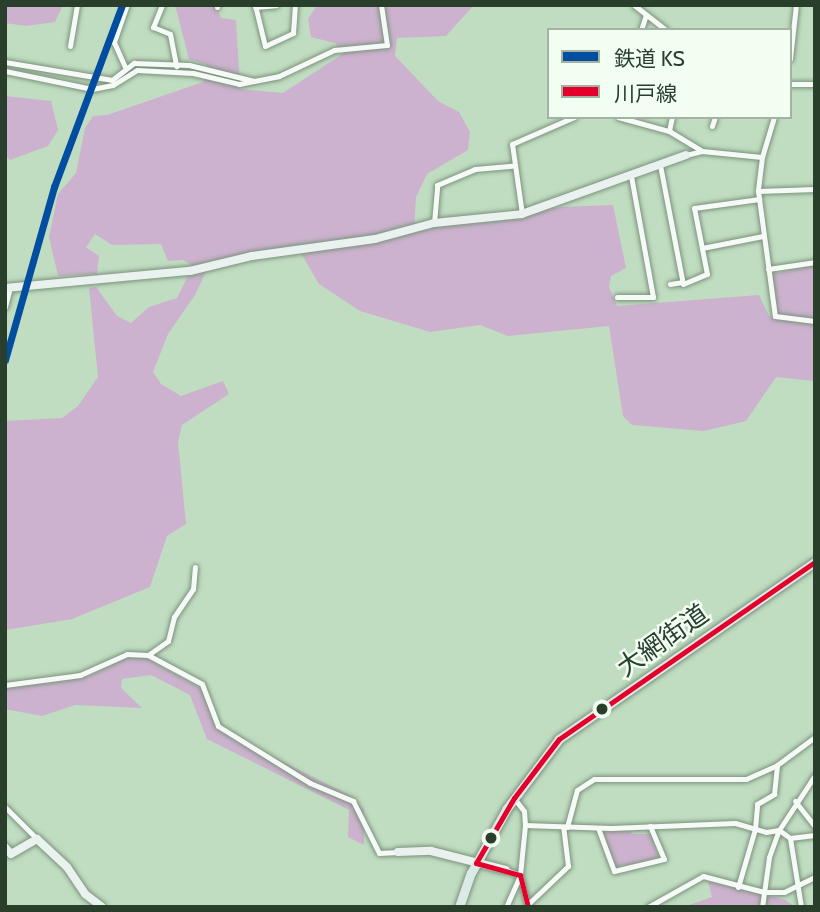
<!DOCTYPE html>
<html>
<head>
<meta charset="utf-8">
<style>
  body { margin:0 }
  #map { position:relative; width:820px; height:912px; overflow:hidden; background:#c0ddc1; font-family:Cabin,"Noto Sans JP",sans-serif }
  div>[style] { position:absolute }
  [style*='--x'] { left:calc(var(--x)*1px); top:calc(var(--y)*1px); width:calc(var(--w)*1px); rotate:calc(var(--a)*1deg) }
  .green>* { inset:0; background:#ccb2ce }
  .roads { filter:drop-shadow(0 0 2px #7c927d) drop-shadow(0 0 2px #7c927d) }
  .street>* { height:5px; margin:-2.5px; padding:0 2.5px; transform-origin:2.5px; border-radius:2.5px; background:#f6faf6 }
  .secondary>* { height:8px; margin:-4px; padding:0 4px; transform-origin:4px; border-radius:4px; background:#e9f2ee }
  .primary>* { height:9px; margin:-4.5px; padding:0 4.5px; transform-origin:4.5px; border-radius:4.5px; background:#dbeae6 }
  .bus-1>* { height:5px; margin:-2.5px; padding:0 2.5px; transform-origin:2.5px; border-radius:2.5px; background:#e4002b }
  .rail-1>* { height:7px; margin:-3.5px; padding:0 3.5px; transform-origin:3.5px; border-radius:3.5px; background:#014ea0 }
  .dots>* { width:19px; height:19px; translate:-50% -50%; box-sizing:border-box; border:4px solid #f3fef3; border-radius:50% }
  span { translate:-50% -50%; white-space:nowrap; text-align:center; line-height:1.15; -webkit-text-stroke:5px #f3fef3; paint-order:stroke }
  .street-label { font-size:26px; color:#2a3f2b }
  .frame { position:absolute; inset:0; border:7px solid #2a3f2b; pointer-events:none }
  .legend { position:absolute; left:547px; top:28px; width:245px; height:91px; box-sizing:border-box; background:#f3fef3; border:2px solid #a3b2a3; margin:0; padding:9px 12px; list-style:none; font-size:21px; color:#2a3f2b }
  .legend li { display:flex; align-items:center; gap:14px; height:35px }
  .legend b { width:35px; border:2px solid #a3b2a3 }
</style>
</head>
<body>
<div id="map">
  <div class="green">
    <div style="clip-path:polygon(5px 5px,63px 5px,55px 22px,26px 26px,5px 23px)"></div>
    <div style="clip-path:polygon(175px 5px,217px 5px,221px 18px,236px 20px,240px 89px,283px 93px,344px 53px,335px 43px,311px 37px,308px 19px,317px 5px,474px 5px,446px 36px,397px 38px,395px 56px,438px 101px,459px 112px,470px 132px,468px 150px,427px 174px,416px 197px,414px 231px,560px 207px,613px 205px,626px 268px,611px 276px,609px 287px,617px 306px,759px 295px,769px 316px,815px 325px,815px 381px,776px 377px,746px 421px,704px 431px,632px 425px,623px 416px,609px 326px,508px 336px,480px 325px,430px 332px,360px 311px,319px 284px,296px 245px,211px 261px,195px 295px,168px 334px,153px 372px,161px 384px,181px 396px,223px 381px,229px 394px,182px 425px,178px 442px,186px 524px,167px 536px,150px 587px,72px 619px,5px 630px,5px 421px,62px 418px,78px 406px,98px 377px,89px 288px,96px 287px,117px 316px,131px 323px,149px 307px,177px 298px,193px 266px,183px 260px,168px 261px,161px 244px,112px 245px,95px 234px,86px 247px,99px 256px,97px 274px,58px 276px,49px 237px,58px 194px,76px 173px,85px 128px,93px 116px,107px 115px,203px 82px,207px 65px,189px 59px)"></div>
    <div style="clip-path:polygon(5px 96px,51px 101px,58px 130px,48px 146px,10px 160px,5px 155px)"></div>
    <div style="clip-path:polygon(815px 265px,815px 319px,777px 315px,772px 274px)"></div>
    <div style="clip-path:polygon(137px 653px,202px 689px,221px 731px,349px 795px,364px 809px,364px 845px,348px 837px,349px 810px,207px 739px,190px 695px,151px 675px,122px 679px,121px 688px,142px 708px,75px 705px,42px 716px,5px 709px,5px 688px,89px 676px)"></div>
    <div style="clip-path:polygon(630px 830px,632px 834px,651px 834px,659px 859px,615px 867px,603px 832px)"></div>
    <div style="clip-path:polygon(707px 877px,785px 900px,796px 907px,683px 907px,712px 897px)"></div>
  </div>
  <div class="roads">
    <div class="street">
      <div style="--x:162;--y:5;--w:24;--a:112"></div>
      <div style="--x:153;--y:27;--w:18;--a:22"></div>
      <div style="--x:170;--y:34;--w:33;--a:79"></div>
      <div style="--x:255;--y:5;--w:42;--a:76.3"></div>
      <div style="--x:265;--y:46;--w:31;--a:-25"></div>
      <div style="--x:293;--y:33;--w:28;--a:-86"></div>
      <div style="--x:634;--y:5;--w:41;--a:38"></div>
      <div style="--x:217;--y:7;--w:2;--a:-90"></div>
      <div style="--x:255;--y:7;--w:21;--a:-5"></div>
      <div style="--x:641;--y:30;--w:16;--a:-72"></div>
      <div style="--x:70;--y:46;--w:42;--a:-80.3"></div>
      <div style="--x:790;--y:59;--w:54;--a:-83.7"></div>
      <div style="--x:5;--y:62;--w:109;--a:9.5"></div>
      <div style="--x:112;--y:80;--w:28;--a:-38"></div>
      <div style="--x:134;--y:63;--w:55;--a:2.1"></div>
      <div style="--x:189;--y:65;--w:67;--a:13.8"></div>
      <div style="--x:254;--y:81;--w:25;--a:-11"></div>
      <div style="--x:279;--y:76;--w:61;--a:-25.3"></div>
      <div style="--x:334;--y:50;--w:53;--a:-5.4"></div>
      <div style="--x:387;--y:45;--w:40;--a:-98.5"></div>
      <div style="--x:125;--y:67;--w:27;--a:-114"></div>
      <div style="--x:114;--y:42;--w:39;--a:-71"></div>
      <div style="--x:5;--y:71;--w:89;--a:11.7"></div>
      <div style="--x:92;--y:89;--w:21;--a:-11"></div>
      <div style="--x:113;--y:85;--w:28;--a:-32"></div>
      <div style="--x:137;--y:70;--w:56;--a:3.1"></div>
      <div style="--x:193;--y:73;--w:47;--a:13.4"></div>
      <div style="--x:239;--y:84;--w:15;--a:-11"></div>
      <div style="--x:790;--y:84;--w:25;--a:0"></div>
      <div style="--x:618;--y:117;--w:53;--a:15.4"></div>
      <div style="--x:669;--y:131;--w:39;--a:31"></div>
      <div style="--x:774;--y:117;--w:42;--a:106.7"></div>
      <div style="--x:762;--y:157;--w:34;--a:97"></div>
      <div style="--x:758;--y:191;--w:126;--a:82.3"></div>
      <div style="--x:775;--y:316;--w:40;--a:7.1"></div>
      <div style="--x:712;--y:126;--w:9;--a:-72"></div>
      <div style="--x:669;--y:131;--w:14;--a:-78"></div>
      <div style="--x:686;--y:155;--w:16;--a:-14"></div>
      <div style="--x:702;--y:151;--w:60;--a:5.7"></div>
      <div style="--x:660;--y:165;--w:121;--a:79.1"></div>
      <div style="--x:683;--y:284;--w:26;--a:-23"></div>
      <div style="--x:707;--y:274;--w:67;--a:-101.1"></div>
      <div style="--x:694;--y:208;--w:66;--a:-7.9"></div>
      <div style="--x:758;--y:191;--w:57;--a:-2"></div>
      <div style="--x:522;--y:214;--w:71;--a:-98.1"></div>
      <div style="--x:512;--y:144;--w:68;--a:-23.5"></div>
      <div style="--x:434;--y:223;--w:38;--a:-85"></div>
      <div style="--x:437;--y:185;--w:41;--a:-22.8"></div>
      <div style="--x:475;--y:169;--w:37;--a:-5"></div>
      <div style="--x:702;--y:248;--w:62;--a:-11.1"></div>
      <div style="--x:768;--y:269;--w:48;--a:-8.5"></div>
      <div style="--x:670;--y:284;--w:12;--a:-9"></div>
      <div style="--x:617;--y:297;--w:36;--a:0"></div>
      <div style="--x:653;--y:297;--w:123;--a:-100.3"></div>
      <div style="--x:5;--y:307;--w:21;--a:-76"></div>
      <div style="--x:148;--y:655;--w:24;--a:-35"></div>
      <div style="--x:168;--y:641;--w:25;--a:-76"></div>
      <div style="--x:174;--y:617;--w:34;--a:-56"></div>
      <div style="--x:193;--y:589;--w:22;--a:-85"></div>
      <div style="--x:5;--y:685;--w:76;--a:-7.6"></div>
      <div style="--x:80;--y:675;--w:51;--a:-24.1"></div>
      <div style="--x:127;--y:654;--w:21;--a:3"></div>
      <div style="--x:148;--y:655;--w:61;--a:28.2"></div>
      <div style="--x:202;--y:684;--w:45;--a:69.1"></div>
      <div style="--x:218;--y:726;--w:108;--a:31.8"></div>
      <div style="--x:310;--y:783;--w:47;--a:22.7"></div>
      <div style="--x:353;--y:801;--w:58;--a:63.4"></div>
      <div style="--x:379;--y:853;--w:19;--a:-3"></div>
      <div style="--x:795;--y:801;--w:33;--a:52"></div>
      <div style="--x:5;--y:807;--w:45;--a:45"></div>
      <div style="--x:525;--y:825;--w:86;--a:2"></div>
      <div style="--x:611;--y:828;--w:124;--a:-2.3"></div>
      <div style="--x:735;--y:823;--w:32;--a:16"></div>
      <div style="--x:766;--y:832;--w:13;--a:-9"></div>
      <div style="--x:779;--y:830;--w:14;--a:36"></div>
      <div style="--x:790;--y:838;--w:70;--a:80.9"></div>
      <div style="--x:567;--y:827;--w:38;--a:-75"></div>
      <div style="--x:577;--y:790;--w:20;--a:-33"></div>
      <div style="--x:594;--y:779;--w:152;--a:0"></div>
      <div style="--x:746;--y:779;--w:34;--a:-24"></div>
      <div style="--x:777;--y:765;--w:47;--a:-36.4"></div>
      <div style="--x:598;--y:828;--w:46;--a:69.6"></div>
      <div style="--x:614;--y:871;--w:51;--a:-13.5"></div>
      <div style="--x:664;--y:859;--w:36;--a:-113"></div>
      <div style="--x:790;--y:838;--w:25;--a:-7"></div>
      <div style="--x:506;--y:870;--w:15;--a:20"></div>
      <div style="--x:520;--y:875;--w:33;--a:76"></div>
      <div style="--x:738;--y:887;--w:60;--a:-73.7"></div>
      <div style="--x:755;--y:829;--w:25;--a:-85"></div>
      <div style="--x:757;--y:804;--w:20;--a:-30"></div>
      <div style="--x:774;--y:794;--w:29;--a:-84"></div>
      <div style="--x:527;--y:905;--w:57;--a:-43.6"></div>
      <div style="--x:568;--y:866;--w:39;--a:-97"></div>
      <div style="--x:506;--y:907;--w:35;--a:-66"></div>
      <div style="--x:520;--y:875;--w:50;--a:-84.3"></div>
      <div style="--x:525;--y:825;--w:14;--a:-94"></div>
      <div style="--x:524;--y:811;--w:16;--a:-128"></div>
      <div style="--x:648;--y:907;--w:63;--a:-29.4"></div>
      <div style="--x:703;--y:876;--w:63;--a:14.7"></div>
      <div style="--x:764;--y:892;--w:20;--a:0"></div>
      <div style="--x:784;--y:892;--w:34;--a:-26"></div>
      <div style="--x:762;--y:907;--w:50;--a:-82"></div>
      <div style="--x:769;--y:857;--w:29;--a:-70"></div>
      <div style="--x:779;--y:830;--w:66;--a:-56.8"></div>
    </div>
    <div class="secondary">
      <div style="--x:5;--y:288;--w:186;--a:-5.3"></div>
      <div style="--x:190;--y:271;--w:64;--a:-13.6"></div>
      <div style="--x:252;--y:256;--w:124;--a:-7.9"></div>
      <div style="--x:375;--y:239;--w:61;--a:-15.2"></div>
      <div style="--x:434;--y:223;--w:88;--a:-5.8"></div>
      <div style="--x:522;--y:214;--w:174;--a:-19.8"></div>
      <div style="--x:5;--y:847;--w:9;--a:49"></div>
      <div style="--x:11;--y:854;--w:30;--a:-30"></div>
      <div style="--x:37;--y:839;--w:41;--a:43"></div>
      <div style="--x:67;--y:867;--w:32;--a:56"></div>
      <div style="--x:85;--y:894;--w:21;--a:37"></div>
      <div style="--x:398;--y:852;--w:33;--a:-2"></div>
      <div style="--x:431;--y:851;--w:77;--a:14.2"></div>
    </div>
    <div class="primary">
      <div style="--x:459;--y:907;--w:36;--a:-71"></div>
      <div style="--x:471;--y:873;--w:74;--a:-61"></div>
      <div style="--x:507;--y:808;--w:86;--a:-53"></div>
      <div style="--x:559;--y:739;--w:311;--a:-34.7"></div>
    </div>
  </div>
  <div class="bus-1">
    <div style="--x:476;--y:863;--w:75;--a:-59.7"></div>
    <div style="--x:514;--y:798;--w:74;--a:-52.7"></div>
    <div style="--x:559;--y:739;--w:311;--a:-34.7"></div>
    <div style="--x:476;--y:863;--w:46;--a:15.3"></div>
    <div style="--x:520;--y:875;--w:33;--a:76"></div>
  </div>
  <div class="rail-1">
    <div style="--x:5;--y:360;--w:180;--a:-74.2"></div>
    <div style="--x:54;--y:187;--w:194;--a:-69.5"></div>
  </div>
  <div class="dots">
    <div style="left:602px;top:709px;background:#2a3f2b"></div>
    <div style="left:491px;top:838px;background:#2a3f2b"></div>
  </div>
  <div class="street-label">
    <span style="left:663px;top:641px;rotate:-35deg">大網街道</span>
  </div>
  <div class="frame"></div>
  <ul class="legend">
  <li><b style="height:9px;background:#014ea0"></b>鉄道 KS</li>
  <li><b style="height:9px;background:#e4002b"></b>川戸線</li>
  </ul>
</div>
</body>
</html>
